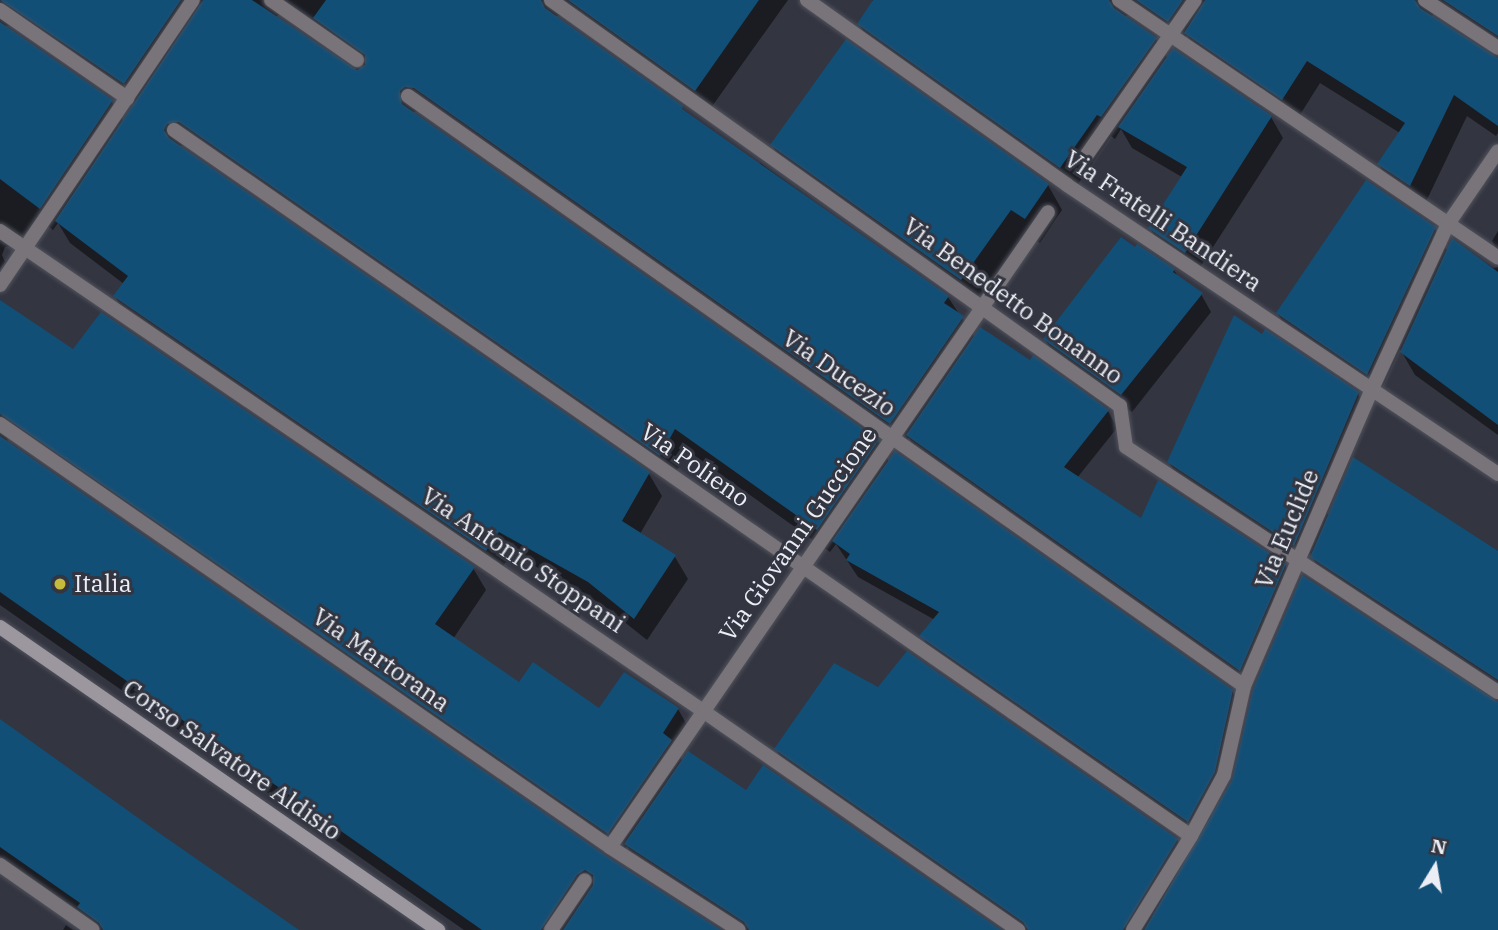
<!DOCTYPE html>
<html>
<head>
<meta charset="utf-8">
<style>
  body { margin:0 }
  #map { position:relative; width:1498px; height:930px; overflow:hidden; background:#333540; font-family:"IBM Plex Serif",serif }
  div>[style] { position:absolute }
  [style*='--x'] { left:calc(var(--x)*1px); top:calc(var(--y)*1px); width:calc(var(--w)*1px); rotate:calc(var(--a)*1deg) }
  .shadow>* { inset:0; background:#0007 }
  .building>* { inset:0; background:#124f77 }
  .roads { filter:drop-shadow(0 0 2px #51535d) drop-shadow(0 0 2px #51535d) }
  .street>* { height:14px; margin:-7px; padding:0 7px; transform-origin:7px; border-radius:7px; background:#78747a }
  .secondary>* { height:14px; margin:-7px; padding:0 7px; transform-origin:7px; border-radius:7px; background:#9c979f }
  .dots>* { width:19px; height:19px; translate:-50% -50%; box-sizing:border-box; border:4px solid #333540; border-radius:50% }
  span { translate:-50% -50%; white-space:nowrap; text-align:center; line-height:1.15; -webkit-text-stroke:6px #333540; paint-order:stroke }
  .street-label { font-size:24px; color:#eceef5 }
  .poi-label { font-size:24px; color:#eceef5 }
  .left { translate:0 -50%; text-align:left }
  .north { position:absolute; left:1400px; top:832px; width:70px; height:70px; -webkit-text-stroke:5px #333540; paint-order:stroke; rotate:11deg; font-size:19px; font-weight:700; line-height:28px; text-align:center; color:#eceef5 }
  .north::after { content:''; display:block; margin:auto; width:24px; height:32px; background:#eceef5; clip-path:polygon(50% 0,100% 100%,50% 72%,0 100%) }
</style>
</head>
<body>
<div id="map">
  <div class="shadow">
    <div style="clip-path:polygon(evenodd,0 0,788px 0,708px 112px,571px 14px,554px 16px,758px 166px,760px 163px,948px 297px,975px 338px,1108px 411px,1117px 428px,1077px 478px,1142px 521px,1285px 565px,1294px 582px,1249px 686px,917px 452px,909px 438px,903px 446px,428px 110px,412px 112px,878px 441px,889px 462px,1232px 691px,1242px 709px,1210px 815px,1213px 817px,1498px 702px,1498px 930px,1017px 930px,789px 771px,776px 749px,879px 689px,1177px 840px,1188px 859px,1200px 839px,931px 653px,922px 636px,935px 620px,858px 577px,836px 544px,830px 552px,688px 451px,673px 477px,194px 144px,178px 146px,649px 474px,662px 496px,640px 534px,675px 557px,688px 579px,647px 640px,603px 605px,512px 553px,499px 572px,128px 319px,115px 296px,124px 284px,70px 243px,58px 223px,53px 230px,37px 218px,17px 245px,5px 247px,2px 255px,5px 262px,0 269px,0 0,281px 13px,291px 14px,367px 67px,351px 70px,276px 17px,281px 13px,0 0,20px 24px,136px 105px,124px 122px,112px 102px,4px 26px,20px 24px)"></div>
    <div style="clip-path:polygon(872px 0,1498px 0,1498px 51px,1435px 13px,1430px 17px,1492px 58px,1498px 58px,1498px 133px,1496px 136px,1467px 116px,1423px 208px,1392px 187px,1379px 164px,1400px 133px,1320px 83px,1296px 121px,1199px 55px,1187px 35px,1181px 43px,1139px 14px,1123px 16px,1156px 39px,1168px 59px,1271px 117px,1283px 138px,1197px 272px,1162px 248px,1150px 228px,1182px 177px,1132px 148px,1121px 129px,1115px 139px,1111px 136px,1074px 190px,872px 46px,859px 24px,874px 2px)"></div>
    <div style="clip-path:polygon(772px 145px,1048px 185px,1062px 210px,1040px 243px,1025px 234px,975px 304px,787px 169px)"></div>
    <div style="clip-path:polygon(1435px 229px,1448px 252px,1453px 241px,1493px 268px,1498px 267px,1498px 435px,1415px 375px,1400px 349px,1379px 394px,1290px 334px,1278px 314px)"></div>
    <div style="clip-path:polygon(1498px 231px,1498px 251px,1492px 241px)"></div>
    <div style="clip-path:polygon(1174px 270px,1179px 279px,1201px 294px,1211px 312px,1132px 412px,1055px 357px,1045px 339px)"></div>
    <div style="clip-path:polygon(0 302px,73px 351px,473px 568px,486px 590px,453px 639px,519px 684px,599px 710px,678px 709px,691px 732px,678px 753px,683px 762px,746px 792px,998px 930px,737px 930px,639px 867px,627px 846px,621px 855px,8px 438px,7px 441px,604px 856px,720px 930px,464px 930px,0 605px)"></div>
    <div style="clip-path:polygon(1358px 394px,1369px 414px,1327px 514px,1498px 553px,1498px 693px,1325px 579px,1310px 553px,1305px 565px,1180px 482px,1169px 462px)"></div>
    <div style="clip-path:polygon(0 720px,293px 930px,97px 930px,84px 915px,0 856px)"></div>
    <div style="clip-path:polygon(66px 925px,73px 930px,63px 930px)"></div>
  </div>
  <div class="building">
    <div style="clip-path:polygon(0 0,181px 0,124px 84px)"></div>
    <div style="clip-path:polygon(203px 0,252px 0,357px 70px,365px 65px,365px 55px,313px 18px,326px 0,541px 0,545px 8px,683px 106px,682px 109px,949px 296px,944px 303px,964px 316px,890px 424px,414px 88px,405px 87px,400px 91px,402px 104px,879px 440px,817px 530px,675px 429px,660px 456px,179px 122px,167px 124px,164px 130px,169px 138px,650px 472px,622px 521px,676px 555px,634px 619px,588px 582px,499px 532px,486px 551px,113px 296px,128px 276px,55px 221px)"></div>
    <div style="clip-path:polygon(568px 0,759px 0,695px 91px)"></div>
    <div style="clip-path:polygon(873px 0,1109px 0,1114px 8px,1157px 38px,1101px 117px,1097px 115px,1060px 168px,857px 24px)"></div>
    <div style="clip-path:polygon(1136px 0,1183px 0,1168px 22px)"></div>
    <div style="clip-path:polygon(1205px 0,1415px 0,1420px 8px,1498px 58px,1498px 126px,1454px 95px,1410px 186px,1377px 164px,1405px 123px,1307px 61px,1282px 100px,1184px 33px)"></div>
    <div style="clip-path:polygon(1443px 0,1498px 0,1498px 36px)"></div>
    <div style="clip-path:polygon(0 22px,113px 100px,40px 209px,0 179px)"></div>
    <div style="clip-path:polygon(846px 39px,1049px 184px,1025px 219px,1011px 210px,961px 280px,770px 145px)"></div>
    <div style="clip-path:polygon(1173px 48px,1272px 116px,1185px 253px,1148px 228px,1187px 167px,1118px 127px)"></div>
    <div style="clip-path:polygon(1366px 180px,1436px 227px,1367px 375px,1276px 313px)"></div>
    <div style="clip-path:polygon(1121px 237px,1135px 247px,1137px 244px,1175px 269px,1173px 272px,1203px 293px,1121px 395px,1043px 339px)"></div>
    <div style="clip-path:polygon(1452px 238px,1498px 272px,1498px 425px,1400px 352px)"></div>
    <div style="clip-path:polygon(0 300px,73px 349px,101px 312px,475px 567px,435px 624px,519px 682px,533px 662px,599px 708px,624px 672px,679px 708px,663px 733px,672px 740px,608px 834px,0 414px)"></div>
    <div style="clip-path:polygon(1234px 315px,1262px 334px,1265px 329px,1359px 392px,1294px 546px,1167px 462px)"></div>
    <div style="clip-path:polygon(980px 327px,1030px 360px,1033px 355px,1109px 410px,1064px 467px,1141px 518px,1158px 480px,1286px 564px,1240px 671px,906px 435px)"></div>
    <div style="clip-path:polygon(0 436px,605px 855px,721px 930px,563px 930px,593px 885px,593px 875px,585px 870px,577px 875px,541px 930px,482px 930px,0 592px)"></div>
    <div style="clip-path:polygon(895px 451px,1233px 690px,1215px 772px,1188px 822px,919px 636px,939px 612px,846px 560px,850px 554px,832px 541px)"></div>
    <div style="clip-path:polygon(1353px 457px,1498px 551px,1498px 680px,1310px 557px)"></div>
    <div style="clip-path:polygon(1302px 575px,1498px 702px,1498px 930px,1144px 930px,1232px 780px,1253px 689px)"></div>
    <div style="clip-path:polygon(907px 651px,1178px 839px,1123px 930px,1028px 930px,1023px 922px,774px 749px,834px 663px,878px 687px)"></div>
    <div style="clip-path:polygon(0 719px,162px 835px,299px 930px,103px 930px,99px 923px,77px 907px,80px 903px,0 847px)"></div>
    <div style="clip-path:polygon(688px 751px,746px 790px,763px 765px,1001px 930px,749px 930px,744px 922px,624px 844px)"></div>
  </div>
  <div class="roads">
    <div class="street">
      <div style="--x:271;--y:0;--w:105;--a:34.9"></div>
      <div style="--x:551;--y:0;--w:699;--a:35.51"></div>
      <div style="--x:1120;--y:406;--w:41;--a:81.7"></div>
      <div style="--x:1126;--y:447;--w:445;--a:33.4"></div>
      <div style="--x:807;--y:0;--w:319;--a:35.4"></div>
      <div style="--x:1067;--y:185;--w:519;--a:33.84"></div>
      <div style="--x:1119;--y:0;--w:458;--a:34.2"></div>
      <div style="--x:1425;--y:0;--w:87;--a:33.3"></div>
      <div style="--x:0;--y:10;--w:155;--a:34.7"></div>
      <div style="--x:408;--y:96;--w:1023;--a:35.21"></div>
      <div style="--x:174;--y:130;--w:1238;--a:34.77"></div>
      <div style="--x:1086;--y:156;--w:190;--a:-55.1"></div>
      <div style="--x:0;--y:231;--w:851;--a:34.32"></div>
      <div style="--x:703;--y:711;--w:384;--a:34.8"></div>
      <div style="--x:0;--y:285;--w:344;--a:-55.9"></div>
      <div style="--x:0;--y:424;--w:742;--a:34.74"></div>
      <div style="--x:610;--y:847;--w:153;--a:32.8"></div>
      <div style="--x:610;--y:847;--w:771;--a:-55.4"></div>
      <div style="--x:0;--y:865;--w:113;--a:35"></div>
      <div style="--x:551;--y:930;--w:60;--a:-55.8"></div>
      <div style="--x:1133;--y:930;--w:110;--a:-58.3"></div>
      <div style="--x:1191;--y:836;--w:69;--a:-61.6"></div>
      <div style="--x:1224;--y:775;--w:91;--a:-77.3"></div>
      <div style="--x:1244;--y:686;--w:323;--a:-66.7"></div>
      <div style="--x:1372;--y:389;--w:182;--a:-65.3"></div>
      <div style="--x:1448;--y:224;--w:88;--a:-55.6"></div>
    </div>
    <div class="secondary">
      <div style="--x:0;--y:627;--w:533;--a:34.67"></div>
    </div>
  </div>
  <div class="dots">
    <div style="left:60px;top:584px;background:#c5bc3d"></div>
  </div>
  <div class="street-label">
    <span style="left:1163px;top:221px;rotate:34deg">Via Fratelli Bandiera</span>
    <span style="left:1013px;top:301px;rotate:36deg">Via Benedetto Bonanno</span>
    <span style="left:839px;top:373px;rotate:35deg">Via Ducezio</span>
    <span style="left:695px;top:465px;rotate:35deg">Via Polieno</span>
    <span style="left:1287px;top:529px;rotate:-67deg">Via Euclide</span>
    <span style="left:798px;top:534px;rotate:-55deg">Via Giovanni Guccione</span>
    <span style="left:523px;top:560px;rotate:34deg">Via Antonio Stoppani</span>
    <span style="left:381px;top:660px;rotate:35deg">Via Martorana</span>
    <span style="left:232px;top:760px;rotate:35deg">Corso Salvatore Aldisio</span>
  </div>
  <div class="poi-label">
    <span class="left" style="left:74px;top:584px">Italia</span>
  </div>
  <div class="north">N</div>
</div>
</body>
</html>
